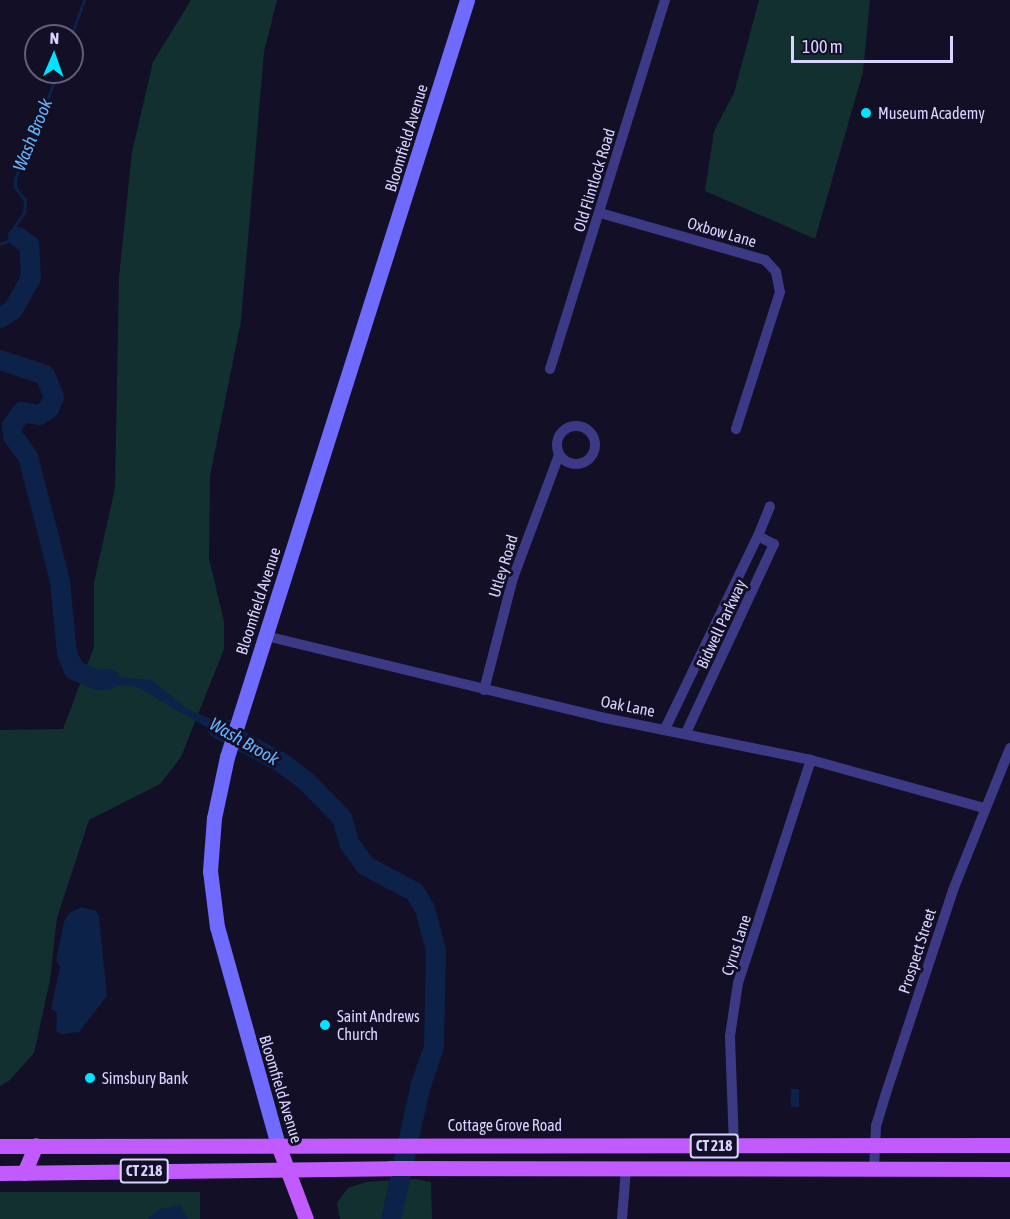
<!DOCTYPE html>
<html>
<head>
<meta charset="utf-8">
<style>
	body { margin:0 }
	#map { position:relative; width:1010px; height:1219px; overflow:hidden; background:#130f26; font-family:"Asap Condensed",sans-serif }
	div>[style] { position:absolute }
	.green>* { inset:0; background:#12302f; transform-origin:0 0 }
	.water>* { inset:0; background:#0c2248; transform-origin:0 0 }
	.stream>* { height:3px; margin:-1.5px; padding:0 1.5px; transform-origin:1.5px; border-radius:1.5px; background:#0c2248 }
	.river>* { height:20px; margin:-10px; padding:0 10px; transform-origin:10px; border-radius:10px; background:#0c2248 }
	.minor>* { height:10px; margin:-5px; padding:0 5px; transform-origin:5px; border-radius:5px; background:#3d3a85 }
	.minor>.ring { margin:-5px; padding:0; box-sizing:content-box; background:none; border:10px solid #3d3a85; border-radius:50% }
	.secondary>* { height:15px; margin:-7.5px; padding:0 7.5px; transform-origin:7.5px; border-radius:7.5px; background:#6f6bff }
	.primary>* { height:15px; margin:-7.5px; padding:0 7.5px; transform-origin:7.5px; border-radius:7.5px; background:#c25bff }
	.dots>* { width:16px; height:16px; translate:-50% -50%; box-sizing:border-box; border:3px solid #130f26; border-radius:50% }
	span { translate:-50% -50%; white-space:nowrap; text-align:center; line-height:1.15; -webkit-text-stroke:6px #130f26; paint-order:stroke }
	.shield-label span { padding:2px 4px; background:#130f26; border:2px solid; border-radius:4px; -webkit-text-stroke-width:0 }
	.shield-label { font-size:15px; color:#d9d4ff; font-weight:700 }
	.poi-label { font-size:16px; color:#d9d4ff }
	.left { translate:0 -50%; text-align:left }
	.street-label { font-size:16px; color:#d9d4ff }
	.water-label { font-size:18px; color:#62b6ff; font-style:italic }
	.north { position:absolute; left:24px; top:24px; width:60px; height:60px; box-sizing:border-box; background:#130f26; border:2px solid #625e7d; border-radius:50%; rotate:2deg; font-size:16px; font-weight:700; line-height:24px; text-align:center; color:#d9d4ff }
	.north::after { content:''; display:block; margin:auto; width:21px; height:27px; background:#00e5ff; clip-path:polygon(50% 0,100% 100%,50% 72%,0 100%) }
	.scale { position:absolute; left:791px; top:36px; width:162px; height:27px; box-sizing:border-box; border:3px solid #d9d4ff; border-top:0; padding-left:8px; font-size:18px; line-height:21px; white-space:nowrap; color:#d9d4ff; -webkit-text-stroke:4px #130f26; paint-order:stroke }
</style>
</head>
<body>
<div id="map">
	<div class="green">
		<i style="clip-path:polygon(191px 0,277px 0,264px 52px,241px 321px,210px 476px,209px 558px,224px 622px,224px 649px,181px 757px,160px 784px,89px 820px,57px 918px,50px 980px,34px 1053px,10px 1080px,0 1086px,0 730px,63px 729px,94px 647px,94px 582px,115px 488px,119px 277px,132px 152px,153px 62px)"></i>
		<i style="clip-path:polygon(759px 0,870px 0,863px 72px,815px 239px,705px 191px,714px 131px,734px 93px)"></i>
		<i style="clip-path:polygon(416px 1179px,431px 1182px,432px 1219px,340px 1219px,337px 1203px,348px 1188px,366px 1182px)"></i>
		<i style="left:0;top:1192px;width:200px;height:27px"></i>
	</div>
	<div class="water">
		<i style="clip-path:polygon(69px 625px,71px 642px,85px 667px,96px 675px,152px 680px,187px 709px,213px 720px,231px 720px,225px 738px,137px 687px,93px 682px,66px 658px,58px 627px)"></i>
		<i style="clip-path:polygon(82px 907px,96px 911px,99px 916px,107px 996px,79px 1032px,61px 1034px,56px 1031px,57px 1013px,51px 1009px,60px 967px,56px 960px,64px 922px,69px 913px)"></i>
		<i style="left:791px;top:1089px;width:8px;height:18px"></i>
		<i style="clip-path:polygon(180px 1205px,188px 1219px,148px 1219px,160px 1209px)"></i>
	</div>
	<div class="stream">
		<i style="left:71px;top:36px;width:38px;rotate:-70deg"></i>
		<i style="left:0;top:244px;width:19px;rotate:-21deg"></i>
		<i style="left:18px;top:237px;width:11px;rotate:-112deg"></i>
		<i style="left:14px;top:227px;width:18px;rotate:-56deg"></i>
		<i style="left:24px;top:212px;width:12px;rotate:-85deg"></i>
		<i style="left:25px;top:200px;width:16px;rotate:-128deg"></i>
		<i style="left:15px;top:187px;width:8px;rotate:-90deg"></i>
		<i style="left:15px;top:179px;width:115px;rotate:-68.1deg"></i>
	</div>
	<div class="river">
		<i style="left:0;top:318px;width:15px;rotate:-32deg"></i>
		<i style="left:13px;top:310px;width:37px;rotate:-61deg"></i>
		<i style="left:31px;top:278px;width:33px;rotate:-93deg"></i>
		<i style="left:29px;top:245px;width:14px;rotate:-144deg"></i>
		<i style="left:0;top:360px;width:47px;rotate:18.4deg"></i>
		<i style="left:45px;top:375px;width:24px;rotate:68deg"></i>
		<i style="left:54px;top:397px;width:13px;rotate:113deg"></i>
		<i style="left:49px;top:409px;width:12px;rotate:149deg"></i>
		<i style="left:39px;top:415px;width:17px;rotate:-170deg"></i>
		<i style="left:22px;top:412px;width:17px;rotate:126deg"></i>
		<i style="left:12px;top:426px;width:10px;rotate:84deg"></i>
		<i style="left:13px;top:436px;width:26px;rotate:54deg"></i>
		<i style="left:28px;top:457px;width:83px;rotate:75.3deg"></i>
		<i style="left:49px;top:537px;width:46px;rotate:76.3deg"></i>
		<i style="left:60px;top:582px;width:71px;rotate:84.4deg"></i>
		<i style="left:67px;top:653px;width:18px;rotate:68deg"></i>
		<i style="left:74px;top:670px;width:25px;rotate:23deg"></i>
		<i style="left:97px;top:680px;width:13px;rotate:-4deg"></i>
		<i style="left:217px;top:728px;width:74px;rotate:28.3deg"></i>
		<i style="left:282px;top:763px;width:30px;rotate:37deg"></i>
		<i style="left:306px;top:781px;width:52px;rotate:45.8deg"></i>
		<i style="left:342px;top:818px;width:26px;rotate:74deg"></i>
		<i style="left:349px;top:843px;width:29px;rotate:54deg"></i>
		<i style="left:366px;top:866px;width:55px;rotate:28deg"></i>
		<i style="left:415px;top:892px;width:20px;rotate:60deg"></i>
		<i style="left:425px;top:909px;width:42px;rotate:75deg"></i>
		<i style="left:436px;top:950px;width:97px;rotate:91.2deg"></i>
		<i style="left:434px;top:1047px;width:39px;rotate:109deg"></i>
		<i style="left:421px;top:1084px;width:138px;rotate:102.5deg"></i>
	</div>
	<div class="minor">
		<i style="left:600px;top:213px;width:172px;rotate:15.9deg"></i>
		<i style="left:765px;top:260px;width:16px;rotate:47deg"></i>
		<i style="left:776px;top:272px;width:20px;rotate:79deg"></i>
		<i style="left:780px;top:292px;width:144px;rotate:107.8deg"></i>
		<i style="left:550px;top:369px;width:387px;rotate:-72.7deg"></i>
		<i class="ring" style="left:557px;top:426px;width:28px;height:28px"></i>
		<i style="left:758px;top:536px;width:32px;rotate:-68deg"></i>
		<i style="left:266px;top:636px;width:344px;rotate:13.6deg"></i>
		<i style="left:600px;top:717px;width:215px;rotate:11.5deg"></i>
		<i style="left:811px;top:760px;width:180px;rotate:15.5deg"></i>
		<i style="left:484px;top:690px;width:116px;rotate:-75.5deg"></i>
		<i style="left:513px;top:578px;width:131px;rotate:-69.5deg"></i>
		<i style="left:665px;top:729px;width:214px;rotate:-64.3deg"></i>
		<i style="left:758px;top:536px;width:18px;rotate:27deg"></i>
		<i style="left:774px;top:544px;width:208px;rotate:115deg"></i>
		<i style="left:734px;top:1146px;width:110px;rotate:-92.1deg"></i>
		<i style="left:730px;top:1036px;width:54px;rotate:-81.4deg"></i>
		<i style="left:738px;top:983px;width:235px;rotate:-71.9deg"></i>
		<i style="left:874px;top:1169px;width:43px;rotate:-87.3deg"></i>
		<i style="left:876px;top:1126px;width:38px;rotate:-73deg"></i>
		<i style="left:887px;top:1090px;width:211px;rotate:-71.7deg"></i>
		<i style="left:953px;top:890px;width:153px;rotate:-68.1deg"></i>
		<i style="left:622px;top:1219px;width:50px;rotate:-85.4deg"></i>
	</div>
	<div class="secondary">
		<i style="left:278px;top:1145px;width:226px;rotate:-105.6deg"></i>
		<i style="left:217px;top:927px;width:56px;rotate:-97.1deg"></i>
		<i style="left:210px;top:871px;width:53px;rotate:-85.7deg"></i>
		<i style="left:214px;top:818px;width:62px;rotate:-78deg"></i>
		<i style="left:227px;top:757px;width:794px;rotate:-72.41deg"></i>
	</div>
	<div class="primary">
		<i style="left:278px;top:1145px;width:79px;rotate:69.3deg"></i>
		<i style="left:0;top:1146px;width:1010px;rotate:-0.06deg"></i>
		<i style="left:0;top:1173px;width:391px;rotate:-0.7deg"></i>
		<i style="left:391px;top:1168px;width:619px;rotate:0.09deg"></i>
		<i style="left:24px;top:1173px;width:30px;rotate:-67deg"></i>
	</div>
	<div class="dots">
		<i style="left:866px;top:113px;background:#00e5ff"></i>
		<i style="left:325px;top:1025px;background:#00e5ff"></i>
		<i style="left:90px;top:1078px;background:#00e5ff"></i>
	</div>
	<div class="shield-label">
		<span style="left:714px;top:1146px">CT 218</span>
		<span style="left:144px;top:1171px">CT 218</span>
	</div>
	<div class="poi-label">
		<span class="left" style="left:878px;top:113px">Museum Academy</span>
		<span class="left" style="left:337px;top:1025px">Saint Andrews<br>Church</span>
		<span class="left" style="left:102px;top:1078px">Simsbury Bank</span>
	</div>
	<div class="street-label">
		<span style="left:406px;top:138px;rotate:-73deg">Bloomfield Avenue</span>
		<span style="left:594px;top:180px;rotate:-73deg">Old Flintlock Road</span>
		<span style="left:722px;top:232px;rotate:16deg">Oxbow Lane</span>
		<span style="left:503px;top:566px;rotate:-73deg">Utley Road</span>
		<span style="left:258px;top:601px;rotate:-72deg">Bloomfield Avenue</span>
		<span style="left:721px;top:624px;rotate:-65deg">Bidwell Parkway</span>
		<span style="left:628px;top:706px;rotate:11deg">Oak Lane</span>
		<span style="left:736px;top:945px;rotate:-72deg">Cyrus Lane</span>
		<span style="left:917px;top:951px;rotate:-72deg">Prospect Street</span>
		<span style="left:281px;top:1089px;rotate:73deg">Bloomfield Avenue</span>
		<span style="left:505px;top:1125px">Cottage Grove Road</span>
	</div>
	<div class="water-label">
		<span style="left:33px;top:135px;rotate:-68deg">Wash Brook</span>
		<span style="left:244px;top:742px;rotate:30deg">Wash Brook</span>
	</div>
	<div class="north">N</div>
	<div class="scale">100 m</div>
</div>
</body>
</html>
